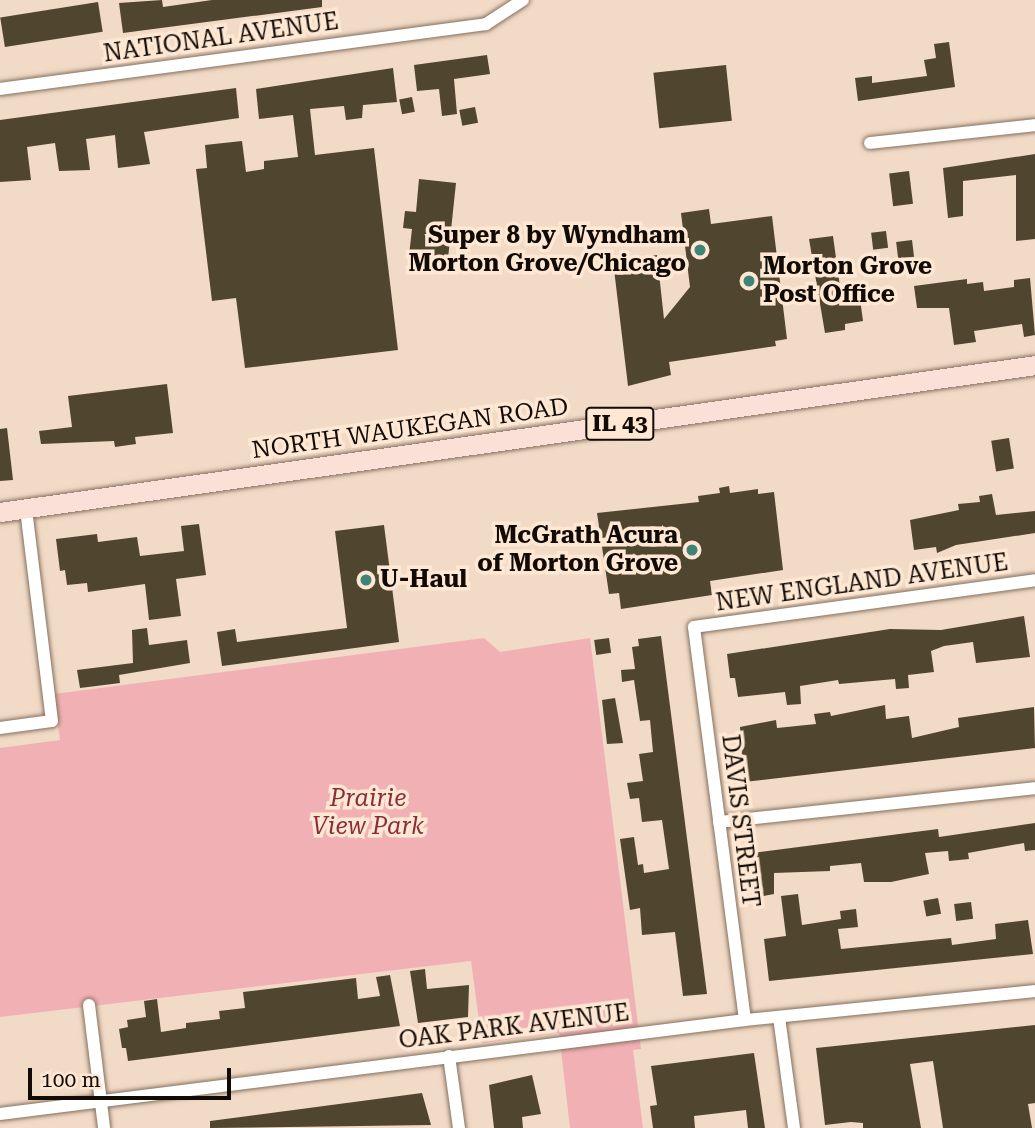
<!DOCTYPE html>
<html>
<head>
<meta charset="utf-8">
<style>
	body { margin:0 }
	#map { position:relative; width:1035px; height:1128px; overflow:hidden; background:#f1dac6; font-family:"Roboto Serif",serif }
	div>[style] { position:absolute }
	.green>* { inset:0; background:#f1b1b4 }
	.building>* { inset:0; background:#504630; transform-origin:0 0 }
	.roads { filter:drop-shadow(0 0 2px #85705e) drop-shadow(0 0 2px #85705e) }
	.street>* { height:12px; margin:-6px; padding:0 6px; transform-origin:6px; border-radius:6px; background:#fff }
	.primary>* { height:19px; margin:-9.5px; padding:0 9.5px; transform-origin:9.5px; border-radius:9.5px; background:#fbe0d7 }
	.dots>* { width:19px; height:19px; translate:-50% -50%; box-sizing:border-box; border:4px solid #fee7d3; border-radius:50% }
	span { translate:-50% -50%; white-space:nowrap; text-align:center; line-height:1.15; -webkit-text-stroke:7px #fee7d3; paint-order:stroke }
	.shield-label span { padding:2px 5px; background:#fee7d3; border:2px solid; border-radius:5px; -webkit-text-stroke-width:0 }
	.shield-label { font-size:23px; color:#110a05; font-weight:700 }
	.street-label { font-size:24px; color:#110a05 }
	.poi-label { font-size:24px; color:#110a05; font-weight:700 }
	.right { translate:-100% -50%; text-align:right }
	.left { translate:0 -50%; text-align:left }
	.park-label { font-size:24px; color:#8b2c3a; font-style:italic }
	.scale { position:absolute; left:28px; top:1068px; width:203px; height:32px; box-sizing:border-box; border:4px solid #110a05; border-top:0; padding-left:9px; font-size:21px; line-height:24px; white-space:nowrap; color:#110a05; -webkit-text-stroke:5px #fee7d3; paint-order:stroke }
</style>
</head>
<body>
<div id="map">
	<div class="green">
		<i style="clip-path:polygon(484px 638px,500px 652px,590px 638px,641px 1049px,633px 1050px,643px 1128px,570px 1128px,559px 1033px,482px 1043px,471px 961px,0 1017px,0 748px,60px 740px,54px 694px)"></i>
	</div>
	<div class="building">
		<i style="clip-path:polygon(162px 0,163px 7px,212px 0,322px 0,322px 7px,123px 33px,119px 3px)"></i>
		<i style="left:98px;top:2px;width:30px;height:99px;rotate:81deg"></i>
		<i style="clip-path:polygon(949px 42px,955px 87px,858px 101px,855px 78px,872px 76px,872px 83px,927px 76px,924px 60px,936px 58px,934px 44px)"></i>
		<i style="clip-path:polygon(487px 55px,490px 74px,454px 79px,457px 114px,442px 116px,439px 89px,417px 91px,414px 65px)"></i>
		<i style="left:726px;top:65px;width:56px;height:73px;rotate:84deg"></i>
		<i style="clip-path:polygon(393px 68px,397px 102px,363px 105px,362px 118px,346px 120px,344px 106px,310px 109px,315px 155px,374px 148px,398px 350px,245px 368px,236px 298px,212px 301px,196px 169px,207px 168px,205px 145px,242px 141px,246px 172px,264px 169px,264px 161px,298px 157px,293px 115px,259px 119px,256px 89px)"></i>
		<i style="clip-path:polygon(236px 88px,239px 118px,144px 132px,150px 164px,118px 168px,115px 135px,86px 139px,90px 170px,59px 171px,55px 143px,27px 147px,31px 180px,0 182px,0 120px)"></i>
		<i style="left:412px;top:97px;width:15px;height:13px;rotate:79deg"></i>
		<i style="left:475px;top:107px;width:16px;height:16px;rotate:79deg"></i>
		<i style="clip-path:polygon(1035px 154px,1035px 239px,1016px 241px,1016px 175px,963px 181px,963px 216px,948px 218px,943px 168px)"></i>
		<i style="left:909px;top:171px;width:33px;height:20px;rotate:83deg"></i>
		<i style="clip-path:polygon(419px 179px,456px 183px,447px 268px,408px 264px,412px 229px,403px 228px,405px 211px,416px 212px)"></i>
		<i style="clip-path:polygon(709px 209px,711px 224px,772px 216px,787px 339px,775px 341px,776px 346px,669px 362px,671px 375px,628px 386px,613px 261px,657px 255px,664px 319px,690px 287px,681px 213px)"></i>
		<i style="left:886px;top:231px;width:17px;height:15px;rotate:83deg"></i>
		<i style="clip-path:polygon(833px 236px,840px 287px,858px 284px,863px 321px,845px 324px,845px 330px,825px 333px,809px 239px)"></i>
		<i style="left:912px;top:240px;width:17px;height:16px;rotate:83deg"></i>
		<i style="clip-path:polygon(1030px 278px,1035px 335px,1024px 337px,1022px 324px,974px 331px,976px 342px,954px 345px,949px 308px,917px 308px,914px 286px,967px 279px,967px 284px,983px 282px,984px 291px,1014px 287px,1014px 280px)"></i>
		<i style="clip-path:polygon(167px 384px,173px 433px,135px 437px,136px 444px,115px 447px,114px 441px,41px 444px,39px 431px,72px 427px,68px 396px)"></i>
		<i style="clip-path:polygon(7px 428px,13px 480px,0 481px,0 429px)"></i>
		<i style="left:1009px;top:438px;width:31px;height:18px;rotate:81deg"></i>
		<i style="clip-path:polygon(729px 486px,730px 493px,758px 489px,758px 494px,774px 492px,783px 570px,710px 581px,712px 595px,621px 609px,619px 593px,609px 594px,597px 513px,699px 502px,698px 496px,720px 493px,719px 488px)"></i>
		<i style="clip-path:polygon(992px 494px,996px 515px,1035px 511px,1035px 533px,956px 545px,937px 553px,936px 547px,914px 550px,910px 520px,959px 510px,958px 504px,980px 502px,979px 496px)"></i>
		<i style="clip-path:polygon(199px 524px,206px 575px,176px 579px,181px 616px,149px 620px,145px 584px,88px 592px,87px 583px,67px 585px,65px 570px,60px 571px,56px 539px,97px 534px,98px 542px,137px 537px,140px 556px,184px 551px,181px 526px)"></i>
		<i style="clip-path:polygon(384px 525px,399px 642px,222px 666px,217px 632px,235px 629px,237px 642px,347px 628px,335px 531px)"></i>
		<i style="clip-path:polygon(1024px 616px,1030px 657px,976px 663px,973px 642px,944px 646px,931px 651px,934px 672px,908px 675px,909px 688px,896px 689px,895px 679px,839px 684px,838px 680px,800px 686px,801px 704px,787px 705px,785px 692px,738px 697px,735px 678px,730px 678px,727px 654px,890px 629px,941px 630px)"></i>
		<i style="clip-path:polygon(147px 628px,149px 645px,187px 640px,190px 663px,119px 675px,120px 683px,80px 688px,77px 670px,133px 663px,132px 630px)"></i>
		<i style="clip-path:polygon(661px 636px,707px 994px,683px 996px,675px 932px,642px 935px,640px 908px,630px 910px,620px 839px,634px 837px,638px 865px,643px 864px,644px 873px,669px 869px,662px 820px,642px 822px,639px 798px,630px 799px,627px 783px,643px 781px,639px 754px,653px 752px,650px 720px,640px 721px,634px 680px,622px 682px,621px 670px,635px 669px,632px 647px,639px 646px,638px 639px)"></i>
		<i style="left:609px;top:638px;width:15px;height:15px;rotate:82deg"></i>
		<i style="clip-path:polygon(615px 698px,623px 743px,607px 744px,602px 700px)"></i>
		<i style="clip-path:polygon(885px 705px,886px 719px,909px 716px,912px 738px,959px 727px,958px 718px,1034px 707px,1035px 748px,744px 782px,740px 727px,776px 720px,777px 728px,816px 724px,814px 714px,830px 712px,831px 716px)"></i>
		<i style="clip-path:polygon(1035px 823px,1035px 850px,1025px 851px,1024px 843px,968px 853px,969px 859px,949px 861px,948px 851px,925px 853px,929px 874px,891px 882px,864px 882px,861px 863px,830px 866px,830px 871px,774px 873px,774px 894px,758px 897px,752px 853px,938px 829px,939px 837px)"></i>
		<i style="clip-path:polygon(798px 894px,802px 925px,841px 919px,840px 911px,856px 909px,858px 927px,838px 929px,841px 949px,951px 938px,952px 945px,996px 939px,995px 924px,1028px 920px,1033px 954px,769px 981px,764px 939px,786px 936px,781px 896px)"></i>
		<i style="left:938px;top:898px;width:16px;height:15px;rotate:79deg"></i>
		<i style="left:971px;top:902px;width:17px;height:17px;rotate:83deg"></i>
		<i style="clip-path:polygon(425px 969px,427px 989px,469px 985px,468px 1017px,418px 1023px,410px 971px)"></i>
		<i style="clip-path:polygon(390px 975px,400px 1026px,128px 1061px,126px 1048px,122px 1048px,119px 1029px,128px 1027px,127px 1020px,146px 1017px,144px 1001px,157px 999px,161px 1032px,186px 1028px,186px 1023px,220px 1019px,219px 1011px,245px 1008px,243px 992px,356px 978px,358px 999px,380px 996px,376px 977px)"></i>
		<i style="clip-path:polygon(1035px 1025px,1035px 1103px,1028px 1104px,1032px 1128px,943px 1128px,933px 1061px,910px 1064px,921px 1128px,863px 1128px,863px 1123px,851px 1122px,825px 1125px,816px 1048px)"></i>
		<i style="clip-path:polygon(754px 1053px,765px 1128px,748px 1128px,746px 1110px,694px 1116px,695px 1128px,653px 1128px,650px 1106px,657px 1105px,651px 1066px)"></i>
		<i style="clip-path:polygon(532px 1075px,541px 1114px,522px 1117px,523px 1128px,494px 1128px,489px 1085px)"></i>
		<i style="clip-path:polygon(422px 1093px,431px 1125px,210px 1128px,210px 1121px)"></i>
	</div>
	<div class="roads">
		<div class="street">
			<i style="left:0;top:89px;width:490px;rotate:-7.6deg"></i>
			<i style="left:486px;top:24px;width:44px;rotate:-33deg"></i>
			<i style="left:870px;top:143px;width:166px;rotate:-6.2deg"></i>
			<i style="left:0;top:728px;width:52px;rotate:-7.7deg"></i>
			<i style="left:52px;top:721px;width:214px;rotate:-97deg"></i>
			<i style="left:719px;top:822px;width:318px;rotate:-6.1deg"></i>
			<i style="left:89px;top:1005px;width:124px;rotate:83deg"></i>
			<i style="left:779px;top:1017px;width:112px;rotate:82.3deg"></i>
			<i style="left:745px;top:1020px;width:396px;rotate:-97.4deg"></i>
			<i style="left:694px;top:627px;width:344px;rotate:-7.8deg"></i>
			<i style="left:449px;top:1056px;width:73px;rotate:82.1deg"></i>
			<i style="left:0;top:1114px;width:751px;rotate:-7.19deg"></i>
			<i style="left:745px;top:1020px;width:291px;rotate:-5.7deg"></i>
		</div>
		<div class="primary">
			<i style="left:0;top:512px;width:1045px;rotate:-8.08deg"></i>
		</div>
	</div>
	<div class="dots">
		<i style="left:700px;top:250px;background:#3f8479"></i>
		<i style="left:749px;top:281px;background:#3f8479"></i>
		<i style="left:692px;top:550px;background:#3f8479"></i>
		<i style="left:366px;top:580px;background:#3f8479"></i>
	</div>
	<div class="shield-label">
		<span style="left:620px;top:424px">IL 43</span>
	</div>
	<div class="street-label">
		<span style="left:221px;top:38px;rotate:-8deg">NATIONAL AVENUE</span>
		<span style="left:410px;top:429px;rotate:-8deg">NORTH WAUKEGAN ROAD</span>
		<span style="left:862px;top:583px;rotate:-8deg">NEW ENGLAND AVENUE</span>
		<span style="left:740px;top:821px;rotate:83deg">DAVIS STREET</span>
		<span style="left:514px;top:1027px;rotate:-7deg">OAK PARK AVENUE</span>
	</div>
	<div class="poi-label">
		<span class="right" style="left:686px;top:250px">Super 8 by Wyndham<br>Morton Grove/Chicago</span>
		<span class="left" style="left:763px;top:281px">Morton Grove<br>Post Office</span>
		<span class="right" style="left:678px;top:550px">McGrath Acura<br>of Morton Grove</span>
		<span class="left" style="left:380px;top:580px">U-Haul</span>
	</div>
	<div class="park-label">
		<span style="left:368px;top:813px">Prairie<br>View Park</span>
	</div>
	<div class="scale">100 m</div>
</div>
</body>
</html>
